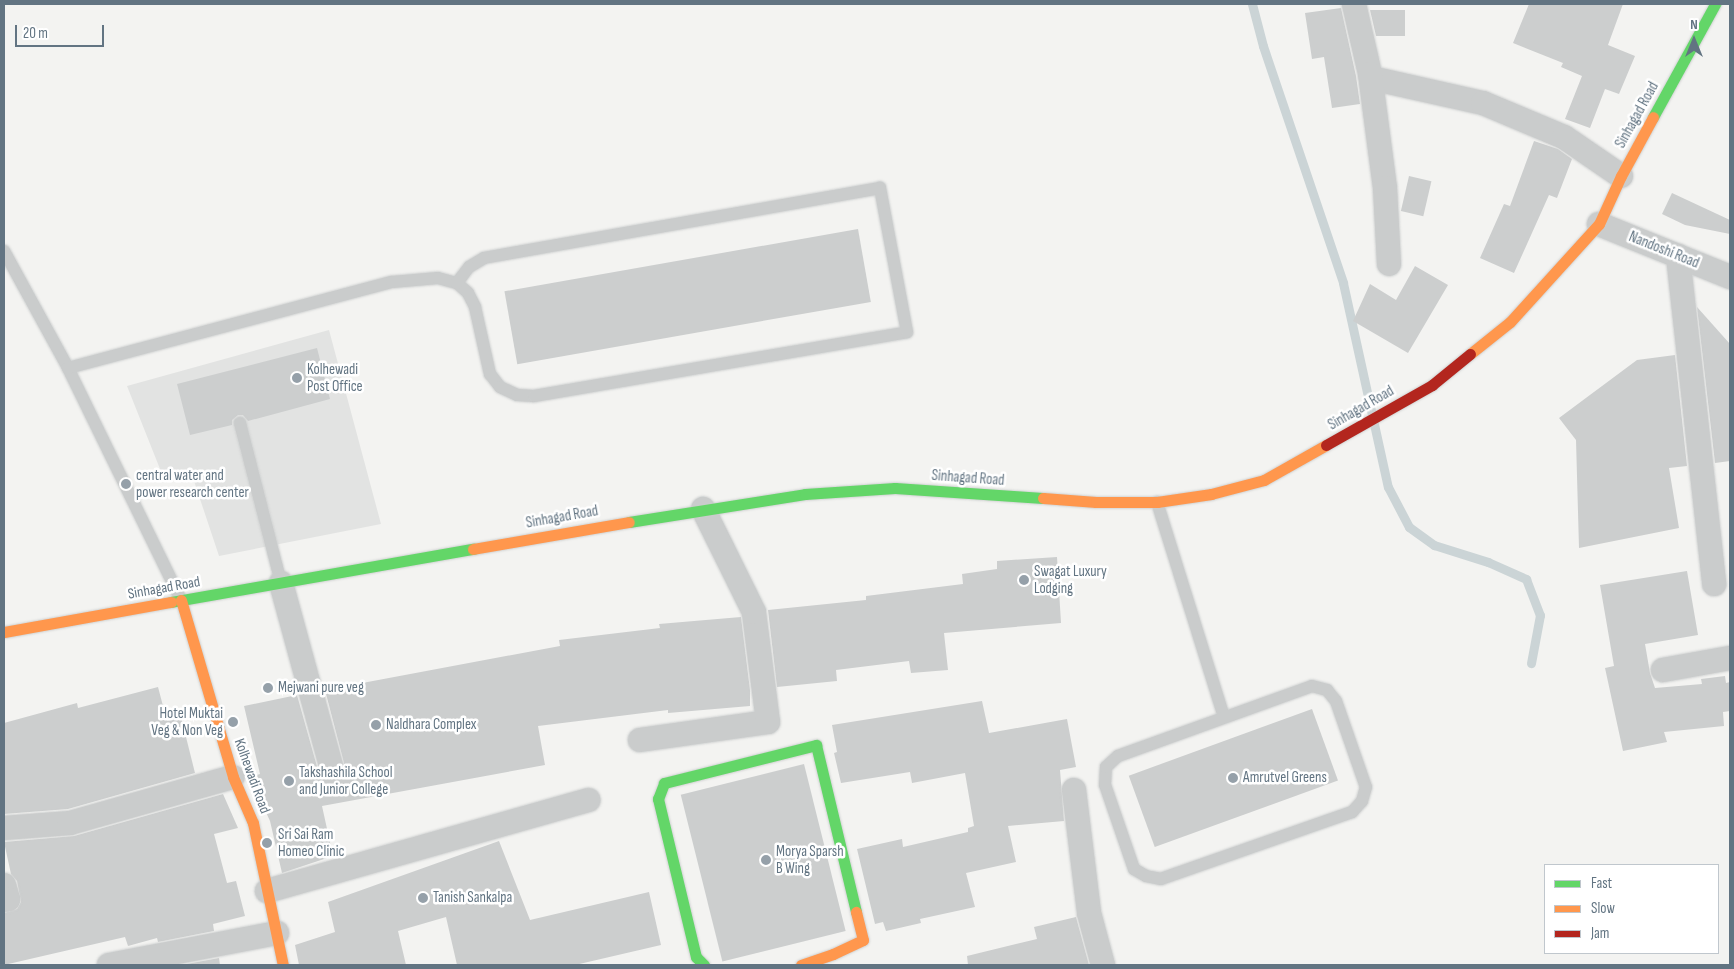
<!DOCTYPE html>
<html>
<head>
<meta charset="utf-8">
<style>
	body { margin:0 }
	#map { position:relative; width:1734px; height:969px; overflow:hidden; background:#f3f3f1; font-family:"Sofia Sans Condensed",sans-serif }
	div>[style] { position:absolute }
	.built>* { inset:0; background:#e2e3e2 }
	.stream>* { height:9px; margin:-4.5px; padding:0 4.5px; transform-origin:4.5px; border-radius:4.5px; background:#cbd4d6 }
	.building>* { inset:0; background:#cccece; transform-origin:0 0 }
	.roads { filter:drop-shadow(0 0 1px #cfd1d1) drop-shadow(0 0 1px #cfd1d1) }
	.lane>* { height:12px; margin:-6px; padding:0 6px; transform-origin:6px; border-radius:6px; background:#cacccc }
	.street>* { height:24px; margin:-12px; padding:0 12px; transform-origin:12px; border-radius:12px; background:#cacccc }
	.fast>* { height:11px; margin:-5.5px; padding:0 5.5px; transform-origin:5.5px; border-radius:5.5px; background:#63d668 }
	.slow>* { height:11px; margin:-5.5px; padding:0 5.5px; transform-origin:5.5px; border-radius:5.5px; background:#ff974d }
	.jam>* { height:11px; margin:-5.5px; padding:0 5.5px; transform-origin:5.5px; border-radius:5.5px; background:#b3261e }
	.dots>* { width:14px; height:14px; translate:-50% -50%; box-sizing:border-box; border:2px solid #fff; border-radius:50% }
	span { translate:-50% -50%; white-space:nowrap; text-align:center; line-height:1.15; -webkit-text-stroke:5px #fff; paint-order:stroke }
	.street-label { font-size:15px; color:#627482 }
	.poi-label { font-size:15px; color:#627482 }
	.left { translate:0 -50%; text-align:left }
	.right { translate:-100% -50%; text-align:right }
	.frame { position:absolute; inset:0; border:5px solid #627482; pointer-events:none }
	.legend { position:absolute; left:1544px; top:864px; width:175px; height:90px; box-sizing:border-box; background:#fff; border:1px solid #c0c7cd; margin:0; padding:6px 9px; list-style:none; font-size:15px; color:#627482 }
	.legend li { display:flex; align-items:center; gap:10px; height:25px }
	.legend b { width:25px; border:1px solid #c0c7cd }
	.north { position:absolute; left:1669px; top:15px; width:50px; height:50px; -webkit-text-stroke:4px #fff; paint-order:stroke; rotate:0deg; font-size:14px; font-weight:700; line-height:20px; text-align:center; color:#627482 }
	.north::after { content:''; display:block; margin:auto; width:18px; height:22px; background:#627482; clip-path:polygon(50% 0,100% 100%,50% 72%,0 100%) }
	.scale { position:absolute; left:15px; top:25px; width:89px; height:22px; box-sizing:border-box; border:2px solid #627482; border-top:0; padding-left:6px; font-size:15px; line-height:18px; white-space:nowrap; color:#627482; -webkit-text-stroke:4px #fff; paint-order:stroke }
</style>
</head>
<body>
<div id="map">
	<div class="built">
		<i style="clip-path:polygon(329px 330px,381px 524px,219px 556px,191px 472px,164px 479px,127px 386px)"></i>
	</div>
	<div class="stream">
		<i style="left:1252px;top:4px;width:43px;rotate:75.3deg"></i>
		<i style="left:1263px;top:46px;width:250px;rotate:71.3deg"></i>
		<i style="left:1343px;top:283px;width:209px;rotate:77.6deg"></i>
		<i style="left:1388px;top:487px;width:45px;rotate:62.3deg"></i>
		<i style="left:1409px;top:527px;width:31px;rotate:36deg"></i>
		<i style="left:1434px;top:545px;width:57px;rotate:17.5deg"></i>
		<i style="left:1488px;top:562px;width:42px;rotate:24.1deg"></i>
		<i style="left:1526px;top:579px;width:39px;rotate:69deg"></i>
		<i style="left:1540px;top:615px;width:49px;rotate:100.6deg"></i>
	</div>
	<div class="building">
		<i style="clip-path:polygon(1529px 4px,1623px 4px,1608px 45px,1635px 56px,1619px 94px,1605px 89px,1590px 128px,1565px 119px,1582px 76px,1561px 67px,1563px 63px,1513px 43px)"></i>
		<i style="clip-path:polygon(1341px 8px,1356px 76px,1360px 104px,1332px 108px,1324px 57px,1312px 59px,1305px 13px)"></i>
		<i style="clip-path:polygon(1370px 10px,1405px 10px,1405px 36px,1376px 36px)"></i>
		<i style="clip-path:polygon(1534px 141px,1558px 149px,1572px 159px,1557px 198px,1549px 195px,1514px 273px,1480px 258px,1504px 204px,1510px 206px)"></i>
		<i style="left:1409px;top:176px;width:23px;height:36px;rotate:13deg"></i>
		<i style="clip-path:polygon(1672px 193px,1730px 220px,1730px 234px,1685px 225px,1662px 214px)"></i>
		<i style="left:858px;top:229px;width:74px;height:359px;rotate:80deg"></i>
		<i style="clip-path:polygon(1415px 266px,1448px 285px,1408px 353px,1353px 321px,1370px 284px,1396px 300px)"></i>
		<i style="clip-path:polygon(1697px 307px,1730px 344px,1730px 461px,1715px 463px)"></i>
		<i style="clip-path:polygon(317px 348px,330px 399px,248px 421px,243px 415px,238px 415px,232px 420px,232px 425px,190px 435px,177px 384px)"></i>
		<i style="clip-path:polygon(1675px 355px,1687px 466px,1669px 468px,1679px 528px,1579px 548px,1576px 440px,1559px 418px,1637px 360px)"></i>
		<i style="clip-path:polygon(1057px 557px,1061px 623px,944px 633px,948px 670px,911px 673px,909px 661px,836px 670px,837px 681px,777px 687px,768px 610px,866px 600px,866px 596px,963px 584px,962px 574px,997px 569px,997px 561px)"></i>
		<i style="clip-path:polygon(1687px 571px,1698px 635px,1645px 644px,1650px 673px,1655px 688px,1702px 684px,1701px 679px,1725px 676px,1726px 683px,1730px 682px,1730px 711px,1723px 712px,1724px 726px,1664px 732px,1667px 742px,1623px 751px,1605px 668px,1614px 666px,1600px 585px)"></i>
		<i style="clip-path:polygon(741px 617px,750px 690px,750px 706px,668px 713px,668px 710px,538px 726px,545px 765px,322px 806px,333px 856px,282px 873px,270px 821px,250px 777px,260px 774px,244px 706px,297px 695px,318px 770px,327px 779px,334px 779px,341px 775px,344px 763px,325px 690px,560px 646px,559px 640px,660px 628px,659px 624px)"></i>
		<i style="clip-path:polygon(158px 687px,167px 721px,181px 717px,195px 773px,68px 809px,4px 814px,4px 723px,77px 703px,78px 708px)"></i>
		<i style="clip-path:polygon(982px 701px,989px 733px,1067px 719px,1076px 767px,1060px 770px,1064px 821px,1008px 826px,1016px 862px,966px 873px,975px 907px,920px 919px,921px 923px,886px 931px,883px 922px,875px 924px,857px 849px,902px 839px,903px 847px,968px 832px,968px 828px,974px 826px,965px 773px,912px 783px,910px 772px,841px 783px,834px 753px,837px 752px,832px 725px)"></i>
		<i style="left:1312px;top:709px;width:76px;height:195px;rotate:70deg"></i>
		<i style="left:804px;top:764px;width:172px;height:127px;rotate:76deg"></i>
		<i style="clip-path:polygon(223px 794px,238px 828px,214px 834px,227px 883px,236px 881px,245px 916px,213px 924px,214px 931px,158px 942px,157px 938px,128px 946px,125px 937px,4px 965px,4px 913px,17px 909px,21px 902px,17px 881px,11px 874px,4px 842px,74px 836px)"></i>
		<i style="clip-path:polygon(499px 841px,530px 920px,649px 892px,661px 945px,575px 965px,457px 965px,446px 917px,398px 931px,406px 965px,299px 965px,295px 945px,335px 932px,328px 902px)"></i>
		<i style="clip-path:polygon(1076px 917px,1089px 965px,968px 965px,967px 956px,1037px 939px,1034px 927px)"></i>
		<i style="clip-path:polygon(219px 958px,220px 965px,181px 965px)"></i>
	</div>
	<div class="roads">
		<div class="lane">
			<i style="left:4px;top:251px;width:133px;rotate:61.3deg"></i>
			<i style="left:68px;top:368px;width:258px;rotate:64deg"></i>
			<i style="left:68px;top:368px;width:335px;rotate:-14.9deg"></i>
			<i style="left:392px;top:282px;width:46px;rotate:-5deg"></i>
			<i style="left:438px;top:278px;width:20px;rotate:15deg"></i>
			<i style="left:457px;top:283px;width:15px;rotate:42deg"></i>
			<i style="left:468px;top:293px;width:16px;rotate:63deg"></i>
			<i style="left:475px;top:307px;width:69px;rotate:77.4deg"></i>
			<i style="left:490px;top:374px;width:16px;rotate:52deg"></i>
			<i style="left:500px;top:387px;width:19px;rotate:25deg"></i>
			<i style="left:517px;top:395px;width:17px;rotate:3deg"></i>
			<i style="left:534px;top:396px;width:378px;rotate:-9.7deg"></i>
			<i style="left:907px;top:332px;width:147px;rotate:-100.6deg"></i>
			<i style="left:880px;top:188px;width:402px;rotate:170deg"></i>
			<i style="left:484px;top:258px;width:17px;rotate:149deg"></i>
			<i style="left:469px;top:267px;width:20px;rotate:127deg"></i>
			<i style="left:240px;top:423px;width:165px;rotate:75.6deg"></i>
			<i style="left:1157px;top:502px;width:225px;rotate:72.7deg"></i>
			<i style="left:1312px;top:686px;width:16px;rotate:15deg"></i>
			<i style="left:1327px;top:690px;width:14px;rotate:51deg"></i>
			<i style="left:1336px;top:701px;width:91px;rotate:70.8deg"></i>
			<i style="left:1366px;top:787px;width:15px;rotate:106deg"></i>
			<i style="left:1362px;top:801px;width:15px;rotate:132deg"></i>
			<i style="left:1352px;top:812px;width:202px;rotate:160.7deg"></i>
			<i style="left:1161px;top:879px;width:15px;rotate:-169deg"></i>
			<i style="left:1146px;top:876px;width:14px;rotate:-150deg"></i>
			<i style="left:1134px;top:869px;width:89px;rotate:-109deg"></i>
			<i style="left:1105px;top:785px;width:18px;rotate:-87deg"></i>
			<i style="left:1106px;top:767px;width:16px;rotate:-43deg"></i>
			<i style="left:1118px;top:756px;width:206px;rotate:-19.8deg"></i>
		</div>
		<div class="street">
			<i style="left:1354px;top:4px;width:76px;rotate:77.1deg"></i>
			<i style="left:1371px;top:78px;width:115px;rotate:12.6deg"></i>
			<i style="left:1483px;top:103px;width:88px;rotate:22.8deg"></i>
			<i style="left:1564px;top:137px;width:69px;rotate:34.4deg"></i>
			<i style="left:1370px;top:74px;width:115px;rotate:82.5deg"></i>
			<i style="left:1385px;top:188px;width:76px;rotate:87deg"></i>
			<i style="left:1599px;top:224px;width:141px;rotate:22deg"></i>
			<i style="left:1678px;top:256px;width:330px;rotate:83.7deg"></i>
			<i style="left:281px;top:583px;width:190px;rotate:74.7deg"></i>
			<i style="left:1663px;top:670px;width:68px;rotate:-10.2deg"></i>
			<i style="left:640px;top:740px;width:129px;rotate:-8deg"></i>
			<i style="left:768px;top:722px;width:111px;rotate:-97.3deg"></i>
			<i style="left:754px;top:612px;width:115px;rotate:-116.3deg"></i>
			<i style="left:1074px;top:790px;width:124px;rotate:83deg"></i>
			<i style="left:1089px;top:913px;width:54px;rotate:74.9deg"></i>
			<i style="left:4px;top:828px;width:66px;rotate:-4.3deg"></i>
			<i style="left:70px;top:823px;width:169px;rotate:-15.8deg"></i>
			<i style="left:4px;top:885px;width:15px;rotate:74deg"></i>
			<i style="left:8px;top:899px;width:4px;rotate:166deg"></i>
			<i style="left:267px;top:891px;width:334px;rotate:-15.8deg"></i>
			<i style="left:109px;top:965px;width:171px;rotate:-10.8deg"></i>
		</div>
		<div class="fast">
			<i style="left:1653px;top:117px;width:129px;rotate:-61.2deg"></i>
			<i style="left:629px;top:522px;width:178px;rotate:-9deg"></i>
			<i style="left:805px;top:494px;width:90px;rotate:-3.8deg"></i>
			<i style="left:895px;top:488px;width:148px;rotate:3.9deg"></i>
			<i style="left:171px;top:602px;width:307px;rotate:-10deg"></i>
			<i style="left:704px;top:965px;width:11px;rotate:-135deg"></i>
			<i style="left:696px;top:957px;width:163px;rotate:-103.5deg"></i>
			<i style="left:658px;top:799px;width:17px;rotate:-69deg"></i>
			<i style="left:664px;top:783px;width:157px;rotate:-14deg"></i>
			<i style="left:816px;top:745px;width:172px;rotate:76.5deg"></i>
		</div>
		<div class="slow">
			<i style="left:1470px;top:354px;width:51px;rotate:-38.7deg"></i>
			<i style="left:1510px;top:322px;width:132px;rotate:-47.8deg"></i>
			<i style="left:1599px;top:224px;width:53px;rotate:-65.4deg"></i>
			<i style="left:1621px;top:176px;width:67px;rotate:-61.5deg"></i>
			<i style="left:1043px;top:498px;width:53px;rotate:4.3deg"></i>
			<i style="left:1096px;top:502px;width:61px"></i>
			<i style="left:1157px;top:502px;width:55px;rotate:-8.4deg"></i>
			<i style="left:1211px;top:494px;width:55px;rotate:-14.8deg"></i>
			<i style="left:1264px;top:480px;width:71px;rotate:-29.4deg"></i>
			<i style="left:473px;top:549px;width:158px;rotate:-9.8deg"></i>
			<i style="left:181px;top:600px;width:184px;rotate:73.6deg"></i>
			<i style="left:233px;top:777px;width:50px;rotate:66.5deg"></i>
			<i style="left:253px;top:823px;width:145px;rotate:78.1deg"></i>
			<i style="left:4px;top:632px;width:170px;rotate:-10.2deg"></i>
			<i style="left:801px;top:965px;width:34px;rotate:-19deg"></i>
			<i style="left:833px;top:954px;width:33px;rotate:-25deg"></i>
			<i style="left:863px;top:940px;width:29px;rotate:-104deg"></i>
		</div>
		<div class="jam">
			<i style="left:1326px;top:445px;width:122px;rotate:-29.5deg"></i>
			<i style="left:1432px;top:385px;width:49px;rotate:-39.2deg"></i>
		</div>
	</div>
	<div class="dots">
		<i style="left:297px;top:378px;background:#95a0a9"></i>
		<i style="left:126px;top:484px;background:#95a0a9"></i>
		<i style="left:1024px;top:580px;background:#95a0a9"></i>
		<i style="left:268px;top:688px;background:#95a0a9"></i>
		<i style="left:233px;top:722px;background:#95a0a9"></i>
		<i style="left:376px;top:725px;background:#95a0a9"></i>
		<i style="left:1233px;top:778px;background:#95a0a9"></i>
		<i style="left:289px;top:781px;background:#95a0a9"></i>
		<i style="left:267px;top:843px;background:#95a0a9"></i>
		<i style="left:766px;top:860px;background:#95a0a9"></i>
		<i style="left:423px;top:898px;background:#95a0a9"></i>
	</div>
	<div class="street-label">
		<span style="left:1637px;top:115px;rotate:-61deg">Sinhagad Road</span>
		<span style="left:1664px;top:250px;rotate:22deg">Nandoshi Road</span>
		<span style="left:1361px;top:408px;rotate:-30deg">Sinhagad Road</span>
		<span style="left:968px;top:478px;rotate:4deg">Sinhagad Road</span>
		<span style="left:562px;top:517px;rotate:-10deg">Sinhagad Road</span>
		<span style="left:164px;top:588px;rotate:-10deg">Sinhagad Road</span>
		<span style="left:252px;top:776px;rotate:70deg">Kolhewadi Road</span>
	</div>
	<div class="poi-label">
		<span class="left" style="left:307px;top:378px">Kolhewadi<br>Post Office</span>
		<span class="left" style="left:136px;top:484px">central water and<br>power research center</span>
		<span class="left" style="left:1034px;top:580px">Swagat Luxury<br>Lodging</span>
		<span class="left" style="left:278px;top:688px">Mejwani pure veg</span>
		<span class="right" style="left:223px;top:722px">Hotel Muktai<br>Veg &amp; Non Veg</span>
		<span class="left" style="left:386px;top:725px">Naldhara Complex</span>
		<span class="left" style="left:299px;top:781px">Takshashila School<br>and Junior College</span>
		<span class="left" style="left:1243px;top:778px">Amrutvel Greens</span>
		<span class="left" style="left:278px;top:843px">Sri Sai Ram<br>Homeo Clinic</span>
		<span class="left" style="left:776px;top:860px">Morya Sparsh<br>B Wing</span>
		<span class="left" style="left:433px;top:898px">Tanish Sankalpa</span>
	</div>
	<div class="frame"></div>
	<ul class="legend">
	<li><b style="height:6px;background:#63d668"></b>Fast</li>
	<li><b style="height:6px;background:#ff974d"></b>Slow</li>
	<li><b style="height:6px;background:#b3261e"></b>Jam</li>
	</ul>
	<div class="north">N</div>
	<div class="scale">20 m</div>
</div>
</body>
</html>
